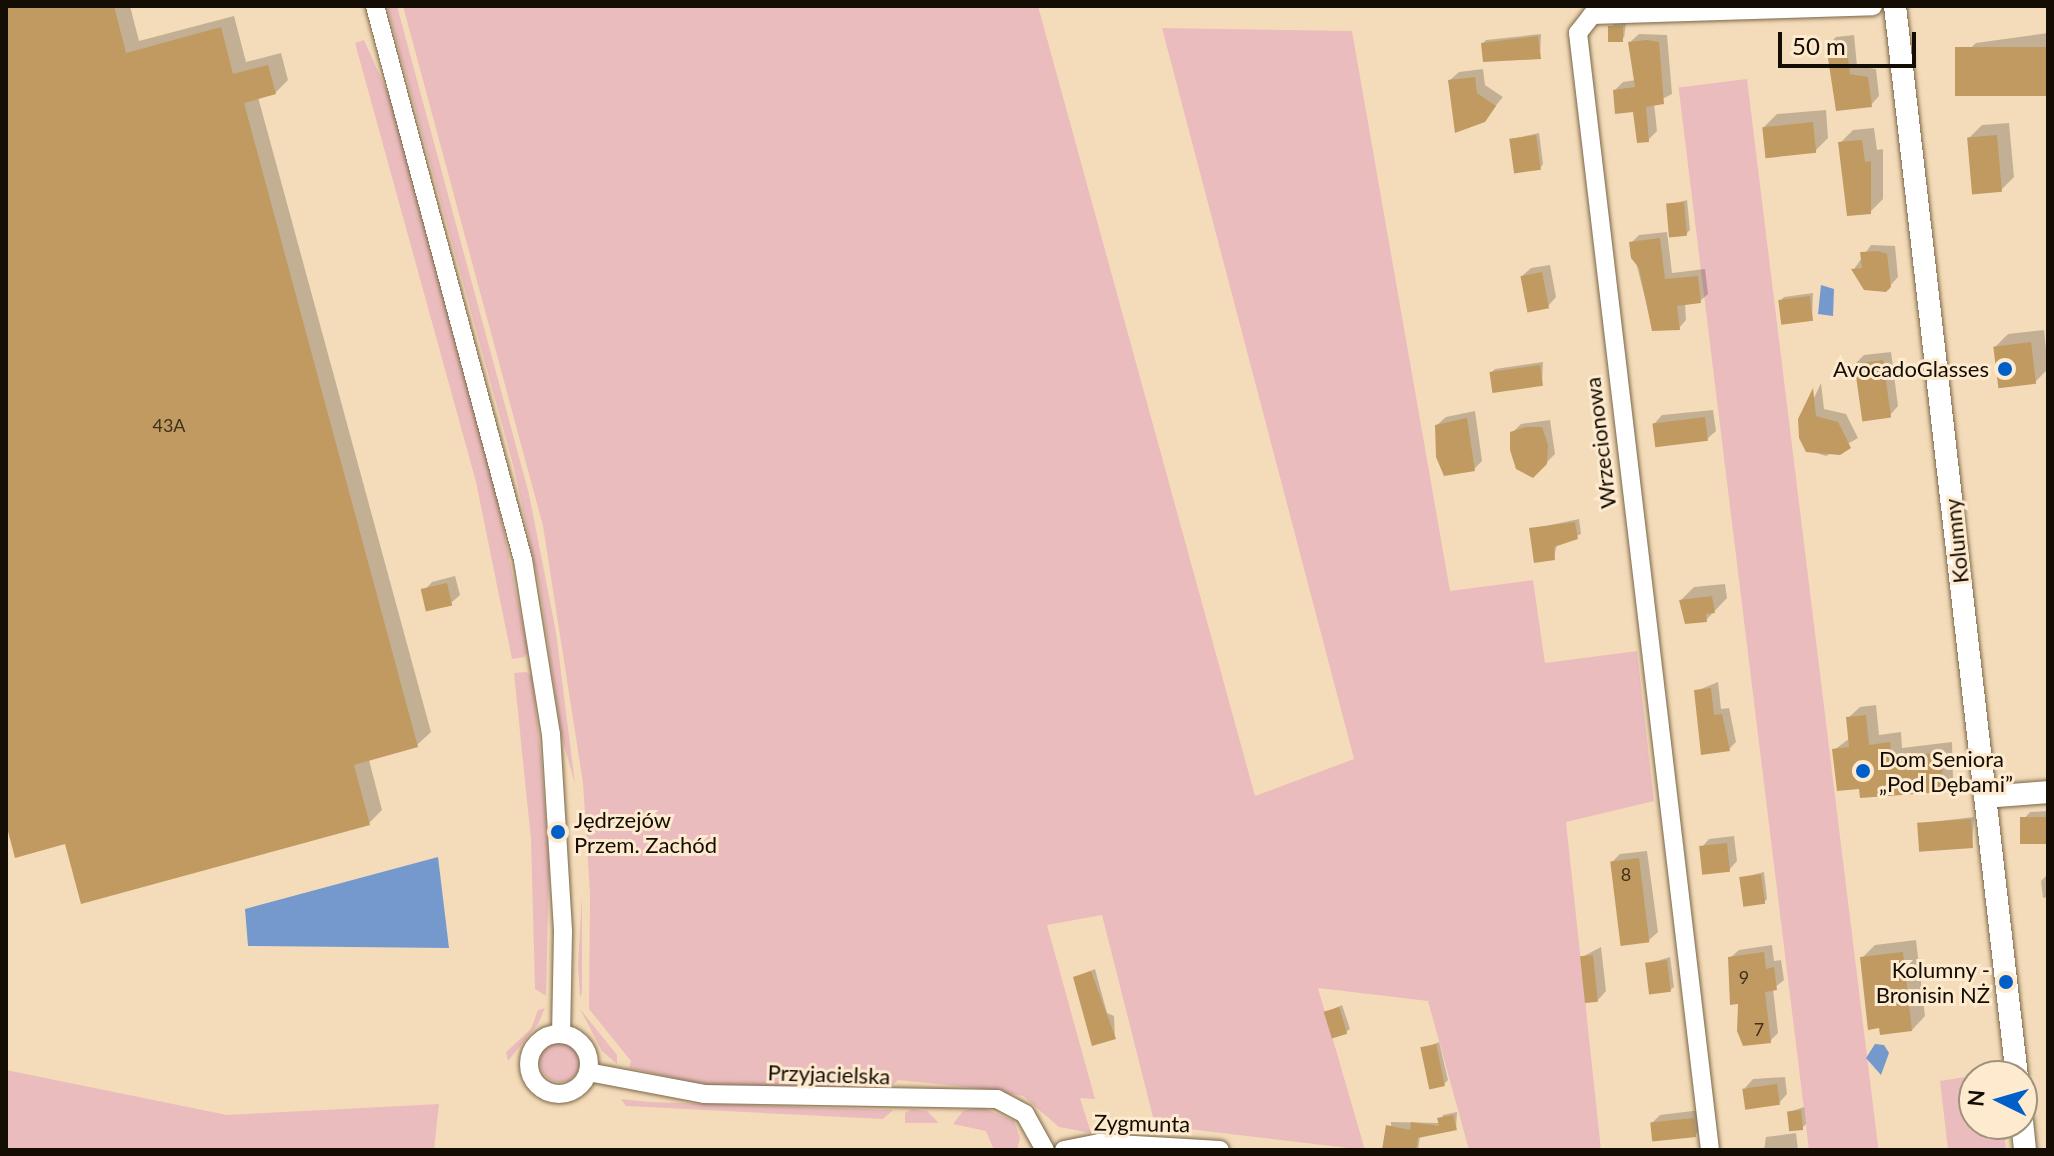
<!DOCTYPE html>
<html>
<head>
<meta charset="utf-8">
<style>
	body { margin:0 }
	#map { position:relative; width:2054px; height:1156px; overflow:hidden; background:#f4dcba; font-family:Lato,sans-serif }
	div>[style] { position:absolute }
	.green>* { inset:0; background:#ebbcbd; transform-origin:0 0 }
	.round { border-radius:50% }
	.water>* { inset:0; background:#7599cd }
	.shadow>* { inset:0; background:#0003 }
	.building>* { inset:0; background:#c09a61; transform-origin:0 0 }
	.roads { filter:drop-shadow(0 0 2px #7a6647) drop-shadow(0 0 2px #7a6647) }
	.minor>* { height:18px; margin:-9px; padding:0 9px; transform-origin:9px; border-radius:9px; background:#fff }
	.minor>.ring { margin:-9px; padding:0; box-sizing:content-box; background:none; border:18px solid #fff; border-radius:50% }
	.tertiary>* { height:22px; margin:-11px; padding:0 11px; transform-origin:11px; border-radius:11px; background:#fff }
	.dots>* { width:22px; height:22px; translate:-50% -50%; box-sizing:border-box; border:4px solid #fdeacf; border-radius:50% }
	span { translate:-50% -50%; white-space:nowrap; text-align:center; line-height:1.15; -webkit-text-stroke:6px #fdeacf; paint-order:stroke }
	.number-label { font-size:18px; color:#3f301a }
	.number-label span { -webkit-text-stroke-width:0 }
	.poi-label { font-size:22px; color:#140d03 }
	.right { translate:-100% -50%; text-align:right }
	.left { translate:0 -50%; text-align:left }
	.street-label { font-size:22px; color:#140d03 }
	.frame { position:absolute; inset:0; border:8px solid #140d03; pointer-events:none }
	.north { position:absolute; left:1958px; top:1060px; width:80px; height:80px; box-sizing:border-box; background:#fdeacf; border:2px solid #a0927d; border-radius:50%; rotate:275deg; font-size:22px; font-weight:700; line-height:32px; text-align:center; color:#140d03 }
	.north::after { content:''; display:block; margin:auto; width:28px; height:36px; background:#005fc8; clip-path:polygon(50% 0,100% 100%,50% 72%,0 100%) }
	.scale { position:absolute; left:1778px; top:32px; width:138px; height:36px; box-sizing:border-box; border:4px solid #140d03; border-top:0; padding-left:10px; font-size:24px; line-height:28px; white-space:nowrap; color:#140d03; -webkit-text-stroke:6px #fdeacf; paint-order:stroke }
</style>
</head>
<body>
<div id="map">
	<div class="green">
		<i style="clip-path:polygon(387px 6px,397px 6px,529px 494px,556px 632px,575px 784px,562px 738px,540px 589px,514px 468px)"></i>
		<i style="clip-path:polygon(403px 6px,1038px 6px,1255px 796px,1354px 759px,1162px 28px,1352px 31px,1450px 591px,1533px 580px,1545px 663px,1637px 651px,1654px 801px,1566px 822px,1601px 1150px,1469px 1150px,1428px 1001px,1318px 988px,1365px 1150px,1155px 1125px,1102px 915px,1047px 925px,1095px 1099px,1080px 1098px,1091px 1133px,1059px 1127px,1023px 1096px,976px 1088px,898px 1080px,887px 1090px,707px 1085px,629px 1068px,631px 1061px,589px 1009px,590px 894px,583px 783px,543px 526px)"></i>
		<i style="clip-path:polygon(364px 40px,390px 98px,491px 468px,528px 652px,524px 657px,512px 659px,476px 482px,355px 43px)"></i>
		<i style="left:1747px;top:79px;width:1078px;height:69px;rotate:83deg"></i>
		<i style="clip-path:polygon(526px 672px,532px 676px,541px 758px,549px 865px,546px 996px,535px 989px,531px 840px,514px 673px)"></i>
		<i style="clip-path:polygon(582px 895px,582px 993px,580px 997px,578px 965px)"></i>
		<i style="clip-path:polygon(545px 1008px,538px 1024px,508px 1061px,506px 1052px,531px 1029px,538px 1010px)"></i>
		<i style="clip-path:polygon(580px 1009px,617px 1055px,617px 1064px,602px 1051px)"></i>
		<i class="round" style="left:540px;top:1042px;width:40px;height:40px"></i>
		<i style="clip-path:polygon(6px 1070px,227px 1115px,439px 1104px,434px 1150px,6px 1150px)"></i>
		<i style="clip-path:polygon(1996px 1072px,1997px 1076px,1974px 1076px,1974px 1124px,2003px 1124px,2006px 1150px,1948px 1150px,1940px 1081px)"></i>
		<i style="clip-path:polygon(621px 1099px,651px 1102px,893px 1110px,883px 1119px,626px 1106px)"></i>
		<i style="clip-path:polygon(981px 1107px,1014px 1121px,1020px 1138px,1017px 1150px,994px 1150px,986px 1131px,953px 1124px,963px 1111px)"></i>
		<i style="clip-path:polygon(912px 1109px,927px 1111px,939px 1123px,905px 1123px,905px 1113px)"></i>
	</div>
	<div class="water">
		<i style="clip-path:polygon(1821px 285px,1834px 289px,1833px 316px,1818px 314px)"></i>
		<i style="clip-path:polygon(438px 857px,449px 948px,248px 946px,245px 909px)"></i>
		<i style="clip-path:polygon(1875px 1044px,1884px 1045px,1889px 1053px,1881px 1075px,1866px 1058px)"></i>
	</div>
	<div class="shadow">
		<i style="clip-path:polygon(6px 6px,130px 6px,139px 41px,234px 16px,246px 62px,281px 53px,288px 80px,275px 93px,258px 97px,431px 732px,417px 745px,369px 760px,382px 810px,369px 823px,66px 842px,6px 817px)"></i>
		<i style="clip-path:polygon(1626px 23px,1624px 38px,1610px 27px,1614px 24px)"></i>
		<i style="clip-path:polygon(2048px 33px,2048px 94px,1958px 60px,1976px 43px)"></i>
		<i style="clip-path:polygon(1541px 34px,1540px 57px,1483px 43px,1486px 40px)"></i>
		<i style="clip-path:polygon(1639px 34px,1667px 35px,1672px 94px,1654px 103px,1657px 131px,1648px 140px,1634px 110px,1615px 90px,1623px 82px,1636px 80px,1630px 42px)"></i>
		<i style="clip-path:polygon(1854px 35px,1857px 66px,1876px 69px,1879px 96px,1871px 105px,1828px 45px,1836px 37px)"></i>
		<i style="clip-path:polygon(1483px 69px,1485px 85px,1503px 97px,1484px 120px,1450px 80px,1459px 72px)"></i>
		<i style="clip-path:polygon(1826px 110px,1828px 138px,1815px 151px,1764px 127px,1777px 114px)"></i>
		<i style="clip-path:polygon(2009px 123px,2014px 177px,2001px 190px,1969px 138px,1982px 125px)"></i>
		<i style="clip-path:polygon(1874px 128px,1877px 150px,1883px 149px,1883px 199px,1870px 212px,1840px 143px,1853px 130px)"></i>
		<i style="clip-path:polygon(1539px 133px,1543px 164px,1540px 168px,1512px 139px)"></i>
		<i style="clip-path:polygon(1687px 200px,1690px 230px,1686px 234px,1668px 205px)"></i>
		<i style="clip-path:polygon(1667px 232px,1672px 273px,1705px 269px,1708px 294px,1700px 301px,1685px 303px,1686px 320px,1679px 328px,1653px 329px,1631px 243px,1639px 235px)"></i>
		<i style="clip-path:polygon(1871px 245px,1895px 246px,1898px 277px,1886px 290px,1854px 269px)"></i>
		<i style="clip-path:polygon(1550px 265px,1556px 297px,1548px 306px,1522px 276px,1531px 268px)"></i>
		<i style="clip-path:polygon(1813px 293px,1812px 319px,1780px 301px,1784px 297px)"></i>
		<i style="clip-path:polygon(2044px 330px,2048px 369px,2035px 382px,1995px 347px,2008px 334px)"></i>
		<i style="clip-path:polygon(1891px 352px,1898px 406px,1890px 415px,1856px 363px,1864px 355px)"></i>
		<i style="clip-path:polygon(1543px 362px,1542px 384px,1491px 373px,1495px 369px)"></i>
		<i style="clip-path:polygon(1821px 383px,1824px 409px,1846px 414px,1858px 438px,1826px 456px,1807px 450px,1799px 430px)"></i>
		<i style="clip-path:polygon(1713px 410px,1716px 431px,1707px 439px,1654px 424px,1662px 415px)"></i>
		<i style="clip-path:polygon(1475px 411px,1482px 461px,1474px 469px,1437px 425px,1446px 417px)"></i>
		<i style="clip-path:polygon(1550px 420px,1555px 454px,1546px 463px,1512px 433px,1521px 424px)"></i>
		<i style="clip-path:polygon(1579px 519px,1581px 534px,1557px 544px,1554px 558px,1531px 529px)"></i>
		<i style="clip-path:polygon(455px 576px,460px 595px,451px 603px,424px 591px,432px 582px)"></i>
		<i style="clip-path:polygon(1725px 584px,1727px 598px,1706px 620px,1681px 600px,1694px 587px)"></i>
		<i style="clip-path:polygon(1718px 682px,1721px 709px,1729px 708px,1736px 742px,1729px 749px,1696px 691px)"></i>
		<i style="clip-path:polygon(1876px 705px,1879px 735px,1901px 732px,1902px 748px,1952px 742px,1953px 779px,1942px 790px,1861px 786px,1834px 750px,1850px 738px,1848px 718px,1860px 707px)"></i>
		<i style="clip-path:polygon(2048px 811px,2048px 842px,2022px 821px,2030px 812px)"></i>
		<i style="clip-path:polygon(1974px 817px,1972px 846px,1919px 827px,1922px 823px)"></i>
		<i style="clip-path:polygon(1734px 836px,1737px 861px,1729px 870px,1701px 848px,1709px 839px)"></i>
		<i style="clip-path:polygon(1647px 851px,1658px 932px,1649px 940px,1612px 862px,1620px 854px)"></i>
		<i style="clip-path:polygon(1764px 872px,1767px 899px,1764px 902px,1741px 878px)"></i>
		<i style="clip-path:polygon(2048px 874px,2048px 897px,2043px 898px,2041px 881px)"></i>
		<i style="clip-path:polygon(1916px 940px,1925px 1016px,1912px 1030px,1862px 958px,1875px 945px)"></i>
		<i style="clip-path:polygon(1772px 945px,1774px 961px,1781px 960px,1784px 980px,1773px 989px,1778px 1033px,1770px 1041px,1730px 958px,1739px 950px)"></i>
		<i style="clip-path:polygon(1601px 947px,1606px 991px,1598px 1000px,1582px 957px)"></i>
		<i style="clip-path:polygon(1670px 957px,1674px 987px,1670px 990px,1647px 964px)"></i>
		<i style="clip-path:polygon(1095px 969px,1107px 1013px,1114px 1016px,1115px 1038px,1075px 977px)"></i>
		<i style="clip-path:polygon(1342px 1005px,1350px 1029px,1346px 1032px,1327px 1012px)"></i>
		<i style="clip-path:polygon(1439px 1042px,1448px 1080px,1444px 1084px,1423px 1049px)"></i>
		<i style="clip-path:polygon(1785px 1077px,1787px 1094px,1779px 1103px,1745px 1088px,1753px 1079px)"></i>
		<i style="clip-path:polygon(1804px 1107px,1806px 1124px,1802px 1128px,1789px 1112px)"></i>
		<i style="clip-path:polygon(1701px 1110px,1703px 1127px,1695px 1135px,1652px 1123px,1660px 1115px)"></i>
		<i style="clip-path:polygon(1457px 1112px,1456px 1129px,1420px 1136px,1418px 1150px,1392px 1150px,1391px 1122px,1440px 1123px,1443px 1115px)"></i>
		<i style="clip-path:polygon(1796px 1133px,1798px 1150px,1764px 1150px,1766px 1137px)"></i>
	</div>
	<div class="building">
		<i style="clip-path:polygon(6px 6px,114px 6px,126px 53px,221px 27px,233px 74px,268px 65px,276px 94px,244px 103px,418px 747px,354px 765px,370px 825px,81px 904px,65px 844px,15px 858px,6px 824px)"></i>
		<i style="left:1608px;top:26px;width:15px;height:16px"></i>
		<i style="clip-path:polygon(1538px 36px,1541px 59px,1483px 62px,1481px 43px)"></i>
		<i style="clip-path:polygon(1647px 40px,1659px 42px,1664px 104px,1646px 107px,1649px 142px,1637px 143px,1633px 112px,1615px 114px,1613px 90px,1635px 87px,1628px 42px)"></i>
		<i style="clip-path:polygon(1846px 42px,1850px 74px,1868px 77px,1872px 107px,1836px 111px,1826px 45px)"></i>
		<i style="left:2048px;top:47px;width:49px;height:93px;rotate:90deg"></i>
		<i style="clip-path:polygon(1475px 77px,1477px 93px,1496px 106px,1485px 122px,1455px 133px,1448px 80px)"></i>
		<i style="left:1813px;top:122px;width:31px;height:51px;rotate:84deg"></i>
		<i style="left:1536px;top:135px;width:35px;height:27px;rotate:82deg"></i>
		<i style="left:1997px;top:135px;width:57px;height:30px;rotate:85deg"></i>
		<i style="clip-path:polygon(1862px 140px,1865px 162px,1871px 161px,1871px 214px,1847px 216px,1838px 142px)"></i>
		<i style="left:1684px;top:202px;width:34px;height:18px;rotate:85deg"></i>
		<i style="clip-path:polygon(1660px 238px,1665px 279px,1698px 276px,1701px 303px,1677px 306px,1680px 330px,1652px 331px,1639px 268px,1631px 258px,1629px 242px)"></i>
		<i style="clip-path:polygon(1878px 251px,1887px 254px,1891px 287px,1886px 292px,1864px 290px,1851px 269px,1862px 268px,1860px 252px)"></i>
		<i style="left:1542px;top:272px;width:37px;height:22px;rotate:79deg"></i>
		<i style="left:1810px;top:296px;width:25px;height:32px;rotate:83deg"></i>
		<i style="left:2031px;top:342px;width:42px;height:38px;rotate:83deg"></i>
		<i style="left:1883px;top:360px;width:58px;height:29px;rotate:82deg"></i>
		<i style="left:1540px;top:365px;width:21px;height:51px;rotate:82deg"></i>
		<i style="clip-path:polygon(1813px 388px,1816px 416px,1838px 422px,1851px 448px,1840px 455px,1806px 452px,1799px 438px,1798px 419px)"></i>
		<i style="left:1705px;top:417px;width:24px;height:53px;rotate:83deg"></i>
		<i style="clip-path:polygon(1467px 418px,1475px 471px,1444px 476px,1436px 457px,1435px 425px)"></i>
		<i style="clip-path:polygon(1526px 427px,1542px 427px,1548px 445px,1547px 464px,1533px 478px,1516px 469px,1510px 450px,1510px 432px)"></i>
		<i style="clip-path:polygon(1575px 522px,1578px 539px,1554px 547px,1555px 560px,1534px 563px,1529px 528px)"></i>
		<i style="left:447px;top:583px;width:23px;height:27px;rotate:77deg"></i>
		<i style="clip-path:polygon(1712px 596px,1715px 613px,1706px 614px,1707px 622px,1685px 624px,1679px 600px)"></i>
		<i style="clip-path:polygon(1711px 688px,1714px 715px,1722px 714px,1730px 751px,1701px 755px,1694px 690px)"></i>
		<i style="clip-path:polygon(1866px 715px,1869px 745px,1890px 742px,1892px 758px,1942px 752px,1943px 792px,1860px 798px,1859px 789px,1837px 791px,1832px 749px,1849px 747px,1846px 717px)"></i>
		<i style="left:2048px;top:817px;width:27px;height:28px;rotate:90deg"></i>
		<i style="left:1971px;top:819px;width:29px;height:54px;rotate:86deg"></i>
		<i style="left:1727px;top:843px;width:29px;height:28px;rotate:84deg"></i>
		<i style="left:1639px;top:858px;width:85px;height:29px;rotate:83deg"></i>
		<i style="left:1761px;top:874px;width:30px;height:22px;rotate:82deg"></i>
		<i style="clip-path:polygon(1764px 952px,1766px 969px,1774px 967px,1777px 990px,1765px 992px,1771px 1043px,1743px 1046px,1737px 1031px,1738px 1004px,1730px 1005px,1728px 957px)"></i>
		<i style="clip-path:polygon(1903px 952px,1912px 1031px,1880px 1035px,1879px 1028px,1868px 1030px,1860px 957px)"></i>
		<i style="left:1593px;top:955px;width:47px;height:13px;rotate:84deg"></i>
		<i style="left:1667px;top:960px;width:32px;height:22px;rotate:83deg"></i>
		<i style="clip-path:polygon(1091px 971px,1116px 1039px,1092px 1046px,1073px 977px)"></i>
		<i style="left:1339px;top:1007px;width:28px;height:16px;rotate:73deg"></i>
		<i style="left:1436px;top:1044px;width:43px;height:16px;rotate:78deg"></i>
		<i style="left:1777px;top:1084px;width:21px;height:35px;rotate:82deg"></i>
		<i style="left:1801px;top:1110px;width:20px;height:14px;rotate:84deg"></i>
		<i style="clip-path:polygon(1453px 1115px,1457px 1130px,1418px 1138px,1416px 1150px,1382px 1150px,1386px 1125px,1410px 1130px,1411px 1122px,1439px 1126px,1437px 1118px)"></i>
		<i style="left:1694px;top:1118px;width:19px;height:44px;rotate:84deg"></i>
	</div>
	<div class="roads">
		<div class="minor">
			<i style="left:375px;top:6px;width:573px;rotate:75.04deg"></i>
			<i style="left:523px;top:560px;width:176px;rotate:80.9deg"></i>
			<i style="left:551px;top:734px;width:198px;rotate:86.5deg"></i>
			<i style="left:563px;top:932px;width:101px;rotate:91.1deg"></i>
			<i class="ring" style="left:529px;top:1034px;width:42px;height:42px"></i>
			<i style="left:588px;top:1072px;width:118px;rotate:10.7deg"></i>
			<i style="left:704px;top:1094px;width:293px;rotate:1deg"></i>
			<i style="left:997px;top:1099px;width:32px;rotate:28deg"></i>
			<i style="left:1025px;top:1114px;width:41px;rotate:60.9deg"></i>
			<i style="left:1064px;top:1150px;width:37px;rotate:-11deg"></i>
			<i style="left:1100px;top:1143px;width:120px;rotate:3.3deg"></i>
			<i style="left:1710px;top:1150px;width:1125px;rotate:-96.74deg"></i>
			<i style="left:1578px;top:33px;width:23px;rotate:-52deg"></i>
			<i style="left:1592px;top:15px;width:281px;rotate:-1.8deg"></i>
		</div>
		<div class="tertiary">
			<i style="left:1895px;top:6px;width:1077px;rotate:83.5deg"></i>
			<i style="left:1985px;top:797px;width:63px;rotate:-4.5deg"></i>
			<i style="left:2022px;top:1121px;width:29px;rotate:84deg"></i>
		</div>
	</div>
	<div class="dots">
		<i style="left:2005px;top:369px;background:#005fc8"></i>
		<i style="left:1863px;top:771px;background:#005fc8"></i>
		<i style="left:558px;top:832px;background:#005fc8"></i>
		<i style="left:2006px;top:982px;background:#005fc8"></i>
	</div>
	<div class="number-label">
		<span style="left:169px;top:425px">43A</span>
		<span style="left:1626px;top:874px">8</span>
		<span style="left:1744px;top:977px">9</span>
		<span style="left:1759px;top:1029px">7</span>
	</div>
	<div class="poi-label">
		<span class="right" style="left:1989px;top:369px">AvocadoGlasses</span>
		<span class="left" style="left:1879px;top:771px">Dom Seniora<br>„Pod Dębami”</span>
		<span class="left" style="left:574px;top:832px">Jędrzejów<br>Przem. Zachód</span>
		<span class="right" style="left:1990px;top:982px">Kolumny -<br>Bronisin NŻ</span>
	</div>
	<div class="street-label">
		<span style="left:1600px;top:443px;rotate:-97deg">Wrzecionowa</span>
		<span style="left:1956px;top:541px;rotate:-96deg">Kolumny</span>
		<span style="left:829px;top:1074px;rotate:2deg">Przyjacielska</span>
		<span style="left:1142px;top:1123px;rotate:1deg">Zygmunta</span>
	</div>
	<div class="frame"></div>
	<div class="north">N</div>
	<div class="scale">50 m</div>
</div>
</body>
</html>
